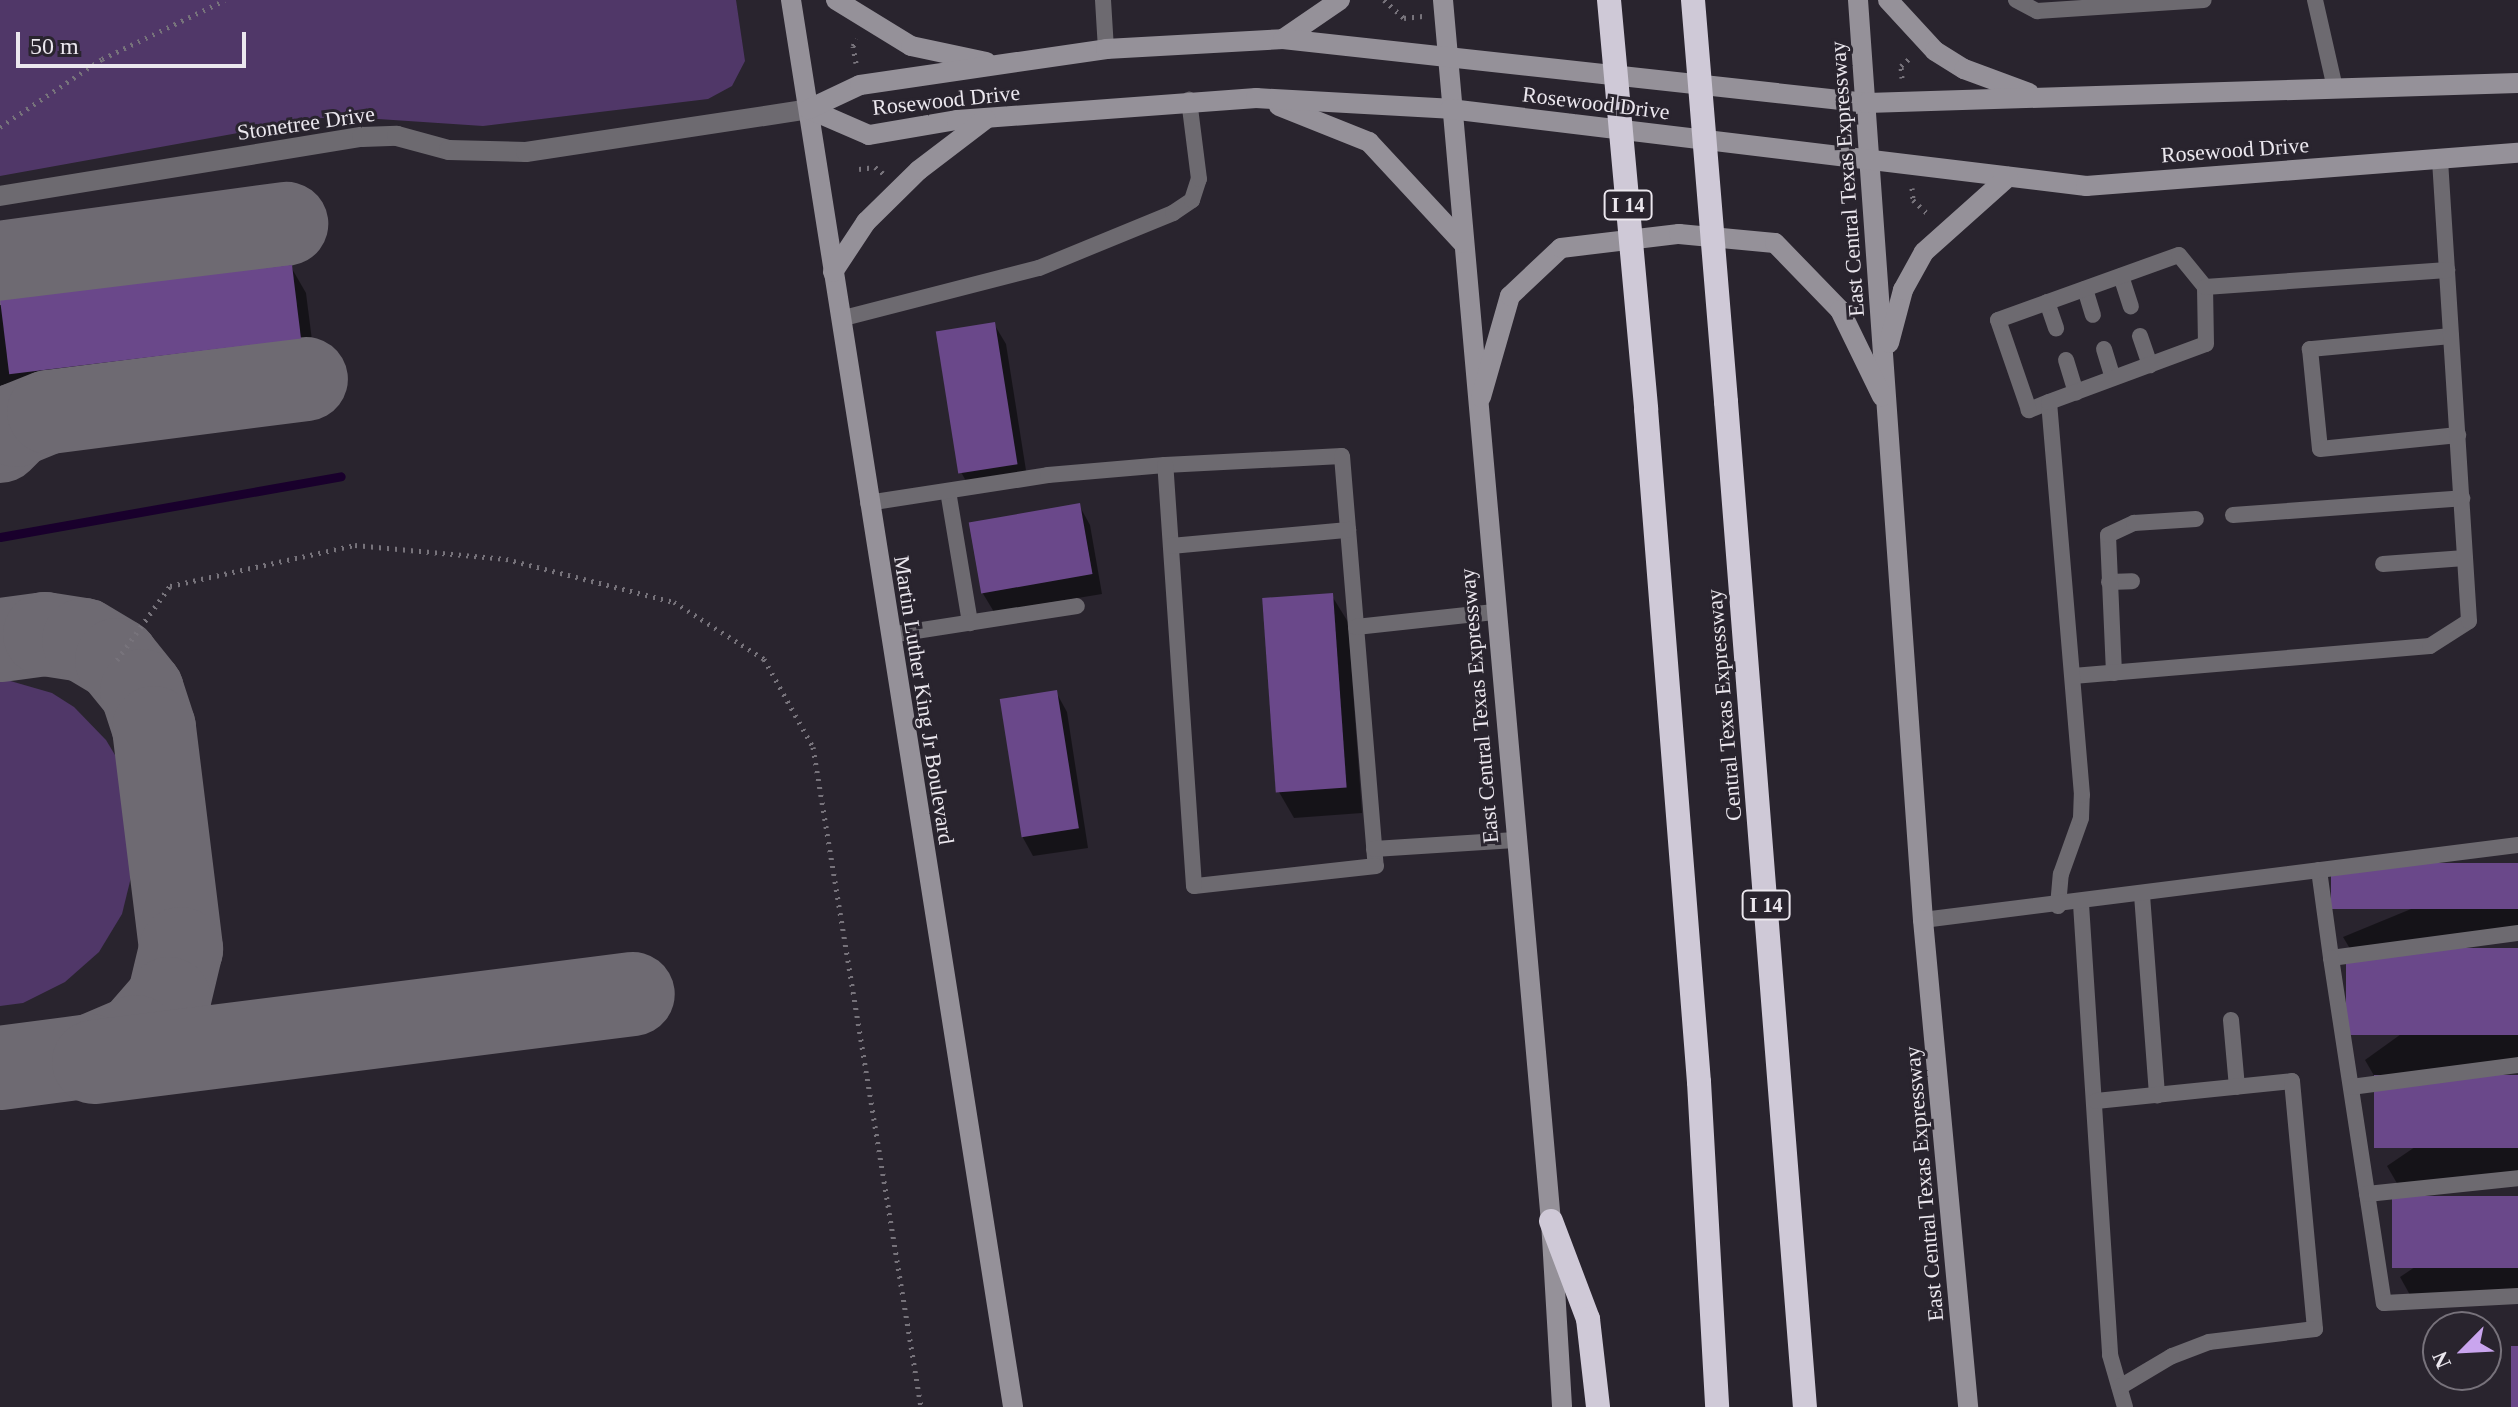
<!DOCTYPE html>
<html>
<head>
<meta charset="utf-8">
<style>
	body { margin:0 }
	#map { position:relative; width:2518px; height:1407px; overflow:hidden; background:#29242e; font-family:Georgia,serif }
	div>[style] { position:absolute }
	.green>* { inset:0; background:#503768 }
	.shadow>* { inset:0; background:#0007 }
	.stream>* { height:9px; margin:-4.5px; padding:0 4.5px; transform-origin:4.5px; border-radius:4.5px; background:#19002c }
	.taxiway>* { height:84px; margin:-42px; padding:0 42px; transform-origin:42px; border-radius:42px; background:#6e6a72 }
	.building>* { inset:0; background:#6a488a; transform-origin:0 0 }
	.path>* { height:5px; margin-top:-2.5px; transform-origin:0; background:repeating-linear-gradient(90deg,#77737b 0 2px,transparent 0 8px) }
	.service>* { height:16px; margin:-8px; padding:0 8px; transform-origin:8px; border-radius:8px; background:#6d6a70 }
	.minor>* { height:20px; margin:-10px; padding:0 10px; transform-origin:10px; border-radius:10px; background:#6d6a70 }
	.secondary>* { height:20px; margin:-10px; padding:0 10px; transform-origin:10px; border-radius:10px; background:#959199 }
	.motorway>* { height:24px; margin:-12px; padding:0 12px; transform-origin:12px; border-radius:12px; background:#cfc9d7 }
	.motorway-bridge>* { height:24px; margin:-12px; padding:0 12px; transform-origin:12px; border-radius:12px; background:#cfc9d7 }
	span { translate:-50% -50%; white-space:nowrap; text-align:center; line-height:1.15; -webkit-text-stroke:6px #29242e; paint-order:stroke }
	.shield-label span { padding:2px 6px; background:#29242e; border:2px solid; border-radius:6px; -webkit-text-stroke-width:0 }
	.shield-label { font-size:20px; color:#ebe7ee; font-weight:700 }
	.street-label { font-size:22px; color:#ebe7ee }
	.north { position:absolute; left:2422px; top:1311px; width:80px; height:80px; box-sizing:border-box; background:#29242e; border:2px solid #77727b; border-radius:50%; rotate:246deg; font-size:22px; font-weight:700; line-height:32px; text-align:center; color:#ebe7ee }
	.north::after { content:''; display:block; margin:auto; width:28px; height:36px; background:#c9a5ee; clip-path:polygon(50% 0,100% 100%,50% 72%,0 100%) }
	.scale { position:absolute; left:16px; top:32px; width:230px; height:36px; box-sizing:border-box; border:4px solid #ebe7ee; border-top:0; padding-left:10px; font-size:24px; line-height:28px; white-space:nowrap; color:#ebe7ee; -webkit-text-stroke:6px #29242e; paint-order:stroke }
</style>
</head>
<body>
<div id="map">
	<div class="green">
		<i style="clip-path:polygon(0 0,736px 0,745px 61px,732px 86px,708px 99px,483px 126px,333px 116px,0 176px)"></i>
		<i style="clip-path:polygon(0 678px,52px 693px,74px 707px,106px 740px,118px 760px,134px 865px,122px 914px,99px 952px,65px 982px,23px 1003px,0 1006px)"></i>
	</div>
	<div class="shadow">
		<i style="clip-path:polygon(291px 267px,306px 293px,315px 364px,5px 400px,0 391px,0 300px)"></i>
		<i style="clip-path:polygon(994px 324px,1006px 344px,1028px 483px,972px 492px,961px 472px)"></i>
		<i style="clip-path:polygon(1079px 505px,1090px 525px,1102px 594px,994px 612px,982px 592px)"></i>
		<i style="clip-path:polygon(1332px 596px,1348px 622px,1362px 813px,1294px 818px,1279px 792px)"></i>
		<i style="clip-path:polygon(1056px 692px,1067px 712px,1088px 848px,1033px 856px,1022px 836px)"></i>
		<i style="clip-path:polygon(2518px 865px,2518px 930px,2355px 957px,2343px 937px)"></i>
		<i style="clip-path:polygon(2518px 950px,2518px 1064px,2380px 1086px,2365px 1060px)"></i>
		<i style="clip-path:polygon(2518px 1077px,2518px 1176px,2402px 1192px,2387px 1166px)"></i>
		<i style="clip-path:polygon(2518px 1198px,2518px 1295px,2415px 1304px,2400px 1277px)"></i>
	</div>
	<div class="stream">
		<i style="left:0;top:537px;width:346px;rotate:-10.1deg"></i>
	</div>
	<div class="taxiway">
		<i style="left:0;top:263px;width:289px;rotate:-7.8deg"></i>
		<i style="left:0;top:441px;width:23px;rotate:-45deg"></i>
		<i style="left:16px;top:425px;width:35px;rotate:-22deg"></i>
		<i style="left:49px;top:412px;width:259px;rotate:-7.3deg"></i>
		<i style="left:0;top:640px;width:45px;rotate:-7.6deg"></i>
		<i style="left:45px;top:634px;width:39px;rotate:9deg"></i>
		<i style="left:84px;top:640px;width:39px;rotate:31deg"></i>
		<i style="left:117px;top:660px;width:40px;rotate:51deg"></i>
		<i style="left:142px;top:691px;width:39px;rotate:72deg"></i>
		<i style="left:154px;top:728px;width:223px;rotate:83deg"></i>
		<i style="left:181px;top:949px;width:51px;rotate:103.5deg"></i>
		<i style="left:169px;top:999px;width:50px;rotate:131deg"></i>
		<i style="left:136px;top:1037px;width:49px;rotate:157.1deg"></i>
		<i style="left:91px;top:1056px;width:92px;rotate:172.5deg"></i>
		<i style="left:94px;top:1062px;width:543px;rotate:-7.19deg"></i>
	</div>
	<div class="building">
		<i style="left:292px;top:265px;width:74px;height:294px;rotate:83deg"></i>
		<i style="left:995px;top:322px;width:144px;height:60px;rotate:81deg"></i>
		<i style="left:1080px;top:503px;width:72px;height:113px;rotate:80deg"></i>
		<i style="left:1333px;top:593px;width:195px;height:71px;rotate:86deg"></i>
		<i style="left:1057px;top:690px;width:140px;height:58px;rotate:81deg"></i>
		<i style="left:2518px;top:863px;width:46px;height:187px;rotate:90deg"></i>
		<i style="left:2518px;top:948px;width:87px;height:172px;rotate:90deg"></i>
		<i style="left:2518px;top:1075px;width:73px;height:144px;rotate:90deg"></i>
		<i style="left:2518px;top:1196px;width:72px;height:126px;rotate:90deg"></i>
		<i style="left:2511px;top:1346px;width:7px;height:61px"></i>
	</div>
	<div class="path">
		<i style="left:1384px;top:0;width:27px;rotate:42deg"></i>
		<i style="left:1404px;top:18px;width:19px;rotate:-6deg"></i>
		<i style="left:856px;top:63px;width:17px;rotate:-100deg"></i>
		<i style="left:853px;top:46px;width:8px;rotate:-60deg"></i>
		<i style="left:1902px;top:78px;width:12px;rotate:-95deg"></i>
		<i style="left:1901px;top:66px;width:13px;rotate:-42deg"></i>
		<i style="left:0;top:127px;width:123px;rotate:-33.7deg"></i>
		<i style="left:102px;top:59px;width:136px;rotate:-25.6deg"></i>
		<i style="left:859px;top:169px;width:16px;rotate:-7deg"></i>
		<i style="left:875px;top:167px;width:11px;rotate:38deg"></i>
		<i style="left:1912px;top:188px;width:12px;rotate:85deg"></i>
		<i style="left:1913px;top:200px;width:19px;rotate:43deg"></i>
		<i style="left:117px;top:660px;width:91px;rotate:-54.4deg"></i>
		<i style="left:170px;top:586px;width:189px;rotate:-12.5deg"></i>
		<i style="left:355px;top:545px;width:152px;rotate:5.3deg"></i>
		<i style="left:506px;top:559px;width:173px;rotate:14.4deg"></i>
		<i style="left:674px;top:602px;width:107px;rotate:32.3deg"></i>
		<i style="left:764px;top:659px;width:101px;rotate:60.9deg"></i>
		<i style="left:813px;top:747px;width:669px;rotate:80.71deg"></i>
	</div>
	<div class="service">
		<i style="left:1103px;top:0;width:49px;rotate:86.5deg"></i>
		<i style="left:2016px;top:0;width:24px;rotate:28deg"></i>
		<i style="left:2037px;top:11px;width:167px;rotate:-3.8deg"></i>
		<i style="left:2315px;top:0;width:90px;rotate:77.2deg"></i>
		<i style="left:2121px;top:276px;width:32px;rotate:72deg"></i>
		<i style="left:2085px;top:289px;width:27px;rotate:73deg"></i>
		<i style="left:2047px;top:302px;width:28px;rotate:71deg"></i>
		<i style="left:840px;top:319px;width:205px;rotate:-14.4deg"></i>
		<i style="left:1039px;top:268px;width:145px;rotate:-22.3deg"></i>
		<i style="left:1173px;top:213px;width:23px;rotate:-34deg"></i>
		<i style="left:1192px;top:200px;width:22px;rotate:-72deg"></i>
		<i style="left:1199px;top:179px;width:80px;rotate:-97.2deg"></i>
		<i style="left:2140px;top:336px;width:31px;rotate:71deg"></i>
		<i style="left:2451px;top:336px;width:142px;rotate:174.7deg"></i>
		<i style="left:2310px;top:349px;width:100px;rotate:84.3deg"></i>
		<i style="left:2320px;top:449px;width:139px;rotate:-5.8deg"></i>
		<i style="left:2104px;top:349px;width:30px;rotate:73deg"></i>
		<i style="left:2066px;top:360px;width:34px;rotate:73deg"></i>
		<i style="left:2049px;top:402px;width:22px;rotate:158deg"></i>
		<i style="left:2029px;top:410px;width:95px;rotate:-109deg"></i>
		<i style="left:1998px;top:320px;width:192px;rotate:-19.8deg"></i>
		<i style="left:2179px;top:255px;width:41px;rotate:50.9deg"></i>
		<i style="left:948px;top:491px;width:134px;rotate:80.5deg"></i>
		<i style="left:868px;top:503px;width:182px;rotate:-8.8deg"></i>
		<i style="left:1048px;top:475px;width:117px;rotate:-4.9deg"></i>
		<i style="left:1165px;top:465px;width:177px;rotate:-2.9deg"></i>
		<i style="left:1342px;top:456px;width:411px;rotate:85.3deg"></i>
		<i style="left:1376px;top:866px;width:183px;rotate:173.7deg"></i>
		<i style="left:1194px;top:886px;width:422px;rotate:-93.9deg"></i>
		<i style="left:2233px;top:515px;width:230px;rotate:-4.2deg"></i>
		<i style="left:1171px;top:546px;width:178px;rotate:-5.2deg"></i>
		<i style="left:2383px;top:564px;width:82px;rotate:-4.2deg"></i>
		<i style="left:2109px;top:582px;width:23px;rotate:-2deg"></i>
		<i style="left:1356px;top:627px;width:139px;rotate:-6.2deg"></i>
		<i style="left:890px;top:635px;width:189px;rotate:-8.8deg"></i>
		<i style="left:2114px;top:673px;width:138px;rotate:-92.5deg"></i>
		<i style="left:2108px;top:535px;width:29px;rotate:-25deg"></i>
		<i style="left:2134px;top:523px;width:62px;rotate:-3.7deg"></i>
		<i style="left:2073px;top:676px;width:358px;rotate:-4.8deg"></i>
		<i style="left:2430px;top:646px;width:46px;rotate:-32.7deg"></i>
		<i style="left:2469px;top:621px;width:463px;rotate:-93.6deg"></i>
		<i style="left:1374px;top:849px;width:141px;rotate:-3.7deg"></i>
		<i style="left:2319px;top:870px;width:89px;rotate:82.2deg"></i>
		<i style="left:2331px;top:958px;width:189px;rotate:-7.6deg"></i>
		<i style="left:2142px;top:895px;width:201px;rotate:85.7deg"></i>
		<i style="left:2081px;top:904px;width:452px;rotate:86.3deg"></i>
		<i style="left:2110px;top:1355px;width:54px;rotate:73.9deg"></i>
		<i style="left:2058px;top:906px;width:32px;rotate:-85deg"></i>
		<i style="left:2061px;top:874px;width:59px;rotate:-70.3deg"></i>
		<i style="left:2081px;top:818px;width:23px;rotate:-88deg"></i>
		<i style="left:2082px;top:795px;width:394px;rotate:-94.8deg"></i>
		<i style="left:2049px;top:402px;width:167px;rotate:-20.3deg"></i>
		<i style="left:2206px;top:344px;width:57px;rotate:-91deg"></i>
		<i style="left:2205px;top:287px;width:243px;rotate:-4deg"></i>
		<i style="left:1923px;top:920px;width:600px;rotate:-7.18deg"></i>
		<i style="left:2331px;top:958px;width:349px;rotate:81.3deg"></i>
		<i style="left:2384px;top:1303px;width:134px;rotate:-3deg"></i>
		<i style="left:2231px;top:1020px;width:67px;rotate:84.9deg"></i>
		<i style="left:2351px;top:1087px;width:168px;rotate:-7.5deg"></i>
		<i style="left:2096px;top:1101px;width:197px;rotate:-5.8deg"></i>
		<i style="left:2292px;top:1081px;width:249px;rotate:84.7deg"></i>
		<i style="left:2315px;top:1329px;width:107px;rotate:173deg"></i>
		<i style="left:2209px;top:1342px;width:40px;rotate:159deg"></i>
		<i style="left:2172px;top:1356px;width:61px;rotate:149.2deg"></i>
		<i style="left:2367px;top:1194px;width:152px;rotate:-6deg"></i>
	</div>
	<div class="minor">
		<i style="left:0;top:196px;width:367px;rotate:-9.3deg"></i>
		<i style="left:362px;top:137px;width:35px;rotate:-2deg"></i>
		<i style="left:397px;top:136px;width:54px;rotate:15.1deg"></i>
		<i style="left:449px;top:150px;width:77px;rotate:1.5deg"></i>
		<i style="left:526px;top:152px;width:286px;rotate:-8.6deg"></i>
	</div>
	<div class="secondary">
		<i style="left:791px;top:0;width:1424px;rotate:81.03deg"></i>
		<i style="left:836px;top:0;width:88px;rotate:31.5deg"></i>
		<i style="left:911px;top:46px;width:77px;rotate:12deg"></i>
		<i style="left:1443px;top:0;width:1226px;rotate:84.95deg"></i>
		<i style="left:1551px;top:1221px;width:186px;rotate:86.6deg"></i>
		<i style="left:1858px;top:0;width:922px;rotate:85.96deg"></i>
		<i style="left:1923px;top:920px;width:489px;rotate:84.7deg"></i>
		<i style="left:1888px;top:0;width:69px;rotate:47.3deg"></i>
		<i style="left:1935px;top:51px;width:34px;rotate:32deg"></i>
		<i style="left:1964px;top:69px;width:69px;rotate:20.3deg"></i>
		<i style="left:1283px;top:39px;width:69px;rotate:-34.4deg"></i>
		<i style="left:1279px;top:106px;width:97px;rotate:21.8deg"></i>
		<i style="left:1369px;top:142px;width:137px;rotate:47.1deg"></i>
		<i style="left:809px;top:109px;width:65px;rotate:23.4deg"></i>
		<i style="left:869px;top:135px;width:89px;rotate:-9.7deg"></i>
		<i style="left:957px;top:120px;width:300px;rotate:-4.2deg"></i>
		<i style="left:1256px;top:98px;width:194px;rotate:3.2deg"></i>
		<i style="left:1450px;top:109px;width:641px;rotate:6.9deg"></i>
		<i style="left:2086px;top:186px;width:433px;rotate:-4.4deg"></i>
		<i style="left:809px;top:109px;width:56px;rotate:-25.2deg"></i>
		<i style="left:860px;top:85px;width:249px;rotate:-8.3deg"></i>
		<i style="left:1106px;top:49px;width:177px;rotate:-3.2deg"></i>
		<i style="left:1283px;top:39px;width:587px;rotate:6.25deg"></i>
		<i style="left:1867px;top:103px;width:651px;rotate:-1.76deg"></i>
		<i style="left:833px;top:272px;width:60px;rotate:-56.6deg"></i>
		<i style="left:866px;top:222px;width:74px;rotate:-44.5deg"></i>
		<i style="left:919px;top:170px;width:84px;rotate:-37.3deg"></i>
		<i style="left:1889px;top:343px;width:55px;rotate:-75.2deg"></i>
		<i style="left:1903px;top:290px;width:43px;rotate:-61.1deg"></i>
		<i style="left:1924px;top:252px;width:113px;rotate:-41.8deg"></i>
		<i style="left:1481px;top:397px;width:105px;rotate:-74deg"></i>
		<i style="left:1510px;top:296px;width:70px;rotate:-43.3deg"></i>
		<i style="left:1561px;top:248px;width:119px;rotate:-6.8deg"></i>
		<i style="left:1679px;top:234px;width:96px;rotate:5.4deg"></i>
		<i style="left:1775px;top:243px;width:93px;rotate:45.9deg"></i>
		<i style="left:1840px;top:310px;width:96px;rotate:64deg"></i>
	</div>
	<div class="motorway">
		<i style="left:1726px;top:402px;width:1008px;rotate:85.51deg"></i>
		<i style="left:1646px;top:409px;width:675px;rotate:85.5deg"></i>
		<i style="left:1699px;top:1082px;width:325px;rotate:86.8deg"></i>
		<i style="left:1551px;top:1221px;width:105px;rotate:69.3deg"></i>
		<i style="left:1588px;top:1319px;width:89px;rotate:83.5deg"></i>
	</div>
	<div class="motorway-bridge">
		<i style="left:1609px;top:0;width:411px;rotate:84.8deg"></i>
		<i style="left:1693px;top:0;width:403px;rotate:85.3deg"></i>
	</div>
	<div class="shield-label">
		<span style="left:1628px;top:205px">I 14</span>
		<span style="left:1766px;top:905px">I 14</span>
	</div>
	<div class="street-label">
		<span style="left:946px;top:100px;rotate:-6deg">Rosewood Drive</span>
		<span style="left:1596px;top:103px;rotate:7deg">Rosewood Drive</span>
		<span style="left:306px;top:123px;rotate:-8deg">Stonetree Drive</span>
		<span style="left:2235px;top:150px;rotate:-4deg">Rosewood Drive</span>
		<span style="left:1847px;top:179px;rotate:-94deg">East Central Texas Expressway</span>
		<span style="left:924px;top:700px;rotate:81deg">Martin Luther King Jr Boulevard</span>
		<span style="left:1724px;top:705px;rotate:-95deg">Central Texas Expressway</span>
		<span style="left:1479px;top:706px;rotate:-95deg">East Central Texas Expressway</span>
		<span style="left:1924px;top:1184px;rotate:-95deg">East Central Texas Expressway</span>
	</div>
	<div class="north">N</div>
	<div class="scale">50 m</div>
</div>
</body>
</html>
